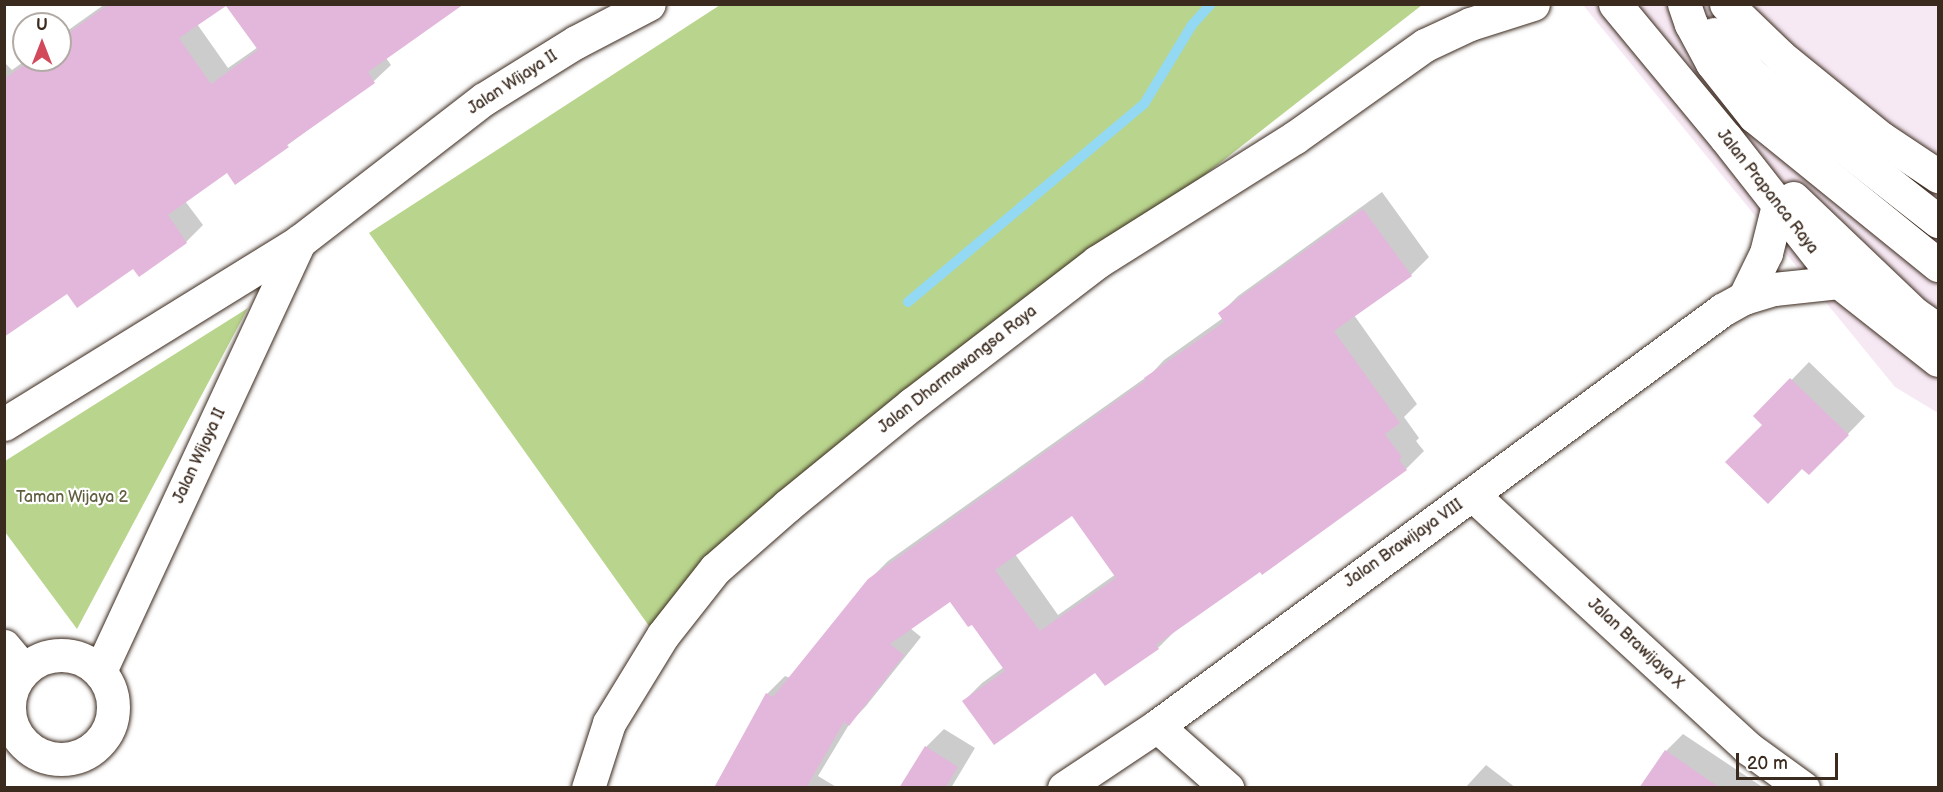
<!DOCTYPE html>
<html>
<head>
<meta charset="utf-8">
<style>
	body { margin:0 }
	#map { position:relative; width:1943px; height:792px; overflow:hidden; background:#fff; font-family:"Balsamiq Sans",sans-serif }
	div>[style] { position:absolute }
	.built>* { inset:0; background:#f7e9f4 }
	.green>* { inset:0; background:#b9d58d }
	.shadow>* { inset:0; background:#0003; transform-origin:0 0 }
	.stream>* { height:10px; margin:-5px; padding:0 5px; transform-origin:5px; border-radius:5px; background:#93d9f4 }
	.building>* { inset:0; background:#e3b7db }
	.roads { filter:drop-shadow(0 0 2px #3b2a1e) drop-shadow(0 0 2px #3b2a1e) }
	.minor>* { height:33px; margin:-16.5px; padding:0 16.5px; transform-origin:16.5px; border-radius:16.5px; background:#fff }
	.minor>.ring { margin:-16.5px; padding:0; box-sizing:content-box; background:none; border:33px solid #fff; border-radius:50% }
	.major>* { height:33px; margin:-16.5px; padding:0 16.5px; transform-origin:16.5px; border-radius:16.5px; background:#fff }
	span { translate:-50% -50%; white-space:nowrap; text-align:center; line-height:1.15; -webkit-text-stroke:4.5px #fff; paint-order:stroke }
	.street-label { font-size:16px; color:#3b2a1e }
	.park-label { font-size:16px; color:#615d3f }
	.frame { position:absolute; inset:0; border:6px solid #3b2a1e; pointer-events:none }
	.north { position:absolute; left:12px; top:12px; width:60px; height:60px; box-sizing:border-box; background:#fff; border:2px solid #b1aaa5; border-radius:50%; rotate:0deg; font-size:16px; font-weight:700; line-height:24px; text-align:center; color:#3b2a1e }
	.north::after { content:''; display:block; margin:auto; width:21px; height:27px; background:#d1495b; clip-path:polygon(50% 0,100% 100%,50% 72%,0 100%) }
	.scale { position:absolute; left:1736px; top:753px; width:102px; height:27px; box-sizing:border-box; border:3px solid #3b2a1e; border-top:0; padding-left:8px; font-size:18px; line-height:21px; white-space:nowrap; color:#3b2a1e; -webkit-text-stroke:4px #fff; paint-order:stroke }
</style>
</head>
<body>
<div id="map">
	<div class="built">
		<i style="clip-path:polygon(1583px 5px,1938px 5px,1938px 413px,1895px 387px)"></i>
	</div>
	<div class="green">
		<i style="clip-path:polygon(720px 5px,1422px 5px,711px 561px,654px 633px,369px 233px)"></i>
		<i style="clip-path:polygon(248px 308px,77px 629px,5px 532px,5px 461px)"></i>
	</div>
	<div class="shadow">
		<i style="clip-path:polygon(105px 4px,225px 4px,197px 24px,228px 68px,258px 47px,386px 58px,391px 65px,374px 81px,236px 183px,227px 171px,185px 201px,203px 225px,186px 242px,140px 275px,134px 267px,67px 292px,4px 336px,4px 62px,12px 70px,26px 60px,60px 60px,60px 36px)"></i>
		<i style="clip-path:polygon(evenodd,1382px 192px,1429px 257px,1411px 275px,1354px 315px,1417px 404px,1404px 417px,1419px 438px,1416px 441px,1424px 451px,1406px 469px,1176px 630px,1158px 648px,1096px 671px,964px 701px,982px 683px,1004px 667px,972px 622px,950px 600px,910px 628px,921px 637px,866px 706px,850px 723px,818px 776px,838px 788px,714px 788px,767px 694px,785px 676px,790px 678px,869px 580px,888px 561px,1152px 373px,1164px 360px,1223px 318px,1220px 314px,1238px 296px,1382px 192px,1072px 514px,1116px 574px,1058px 615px,1015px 554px,1072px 514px)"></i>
		<i style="left:1809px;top:362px;width:78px;height:76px;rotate:44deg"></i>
		<i style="clip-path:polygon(944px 729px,975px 748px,951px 788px,900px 788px,926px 747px)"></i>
		<i style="clip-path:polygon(1683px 734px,1764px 788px,1641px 788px,1666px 751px)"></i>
		<i style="clip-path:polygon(1486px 765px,1516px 788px,1465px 788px)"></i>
	</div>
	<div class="stream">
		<i style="left:908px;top:302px;width:308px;rotate:-40deg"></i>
		<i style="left:1144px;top:104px;width:92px;rotate:-58.7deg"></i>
		<i style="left:1192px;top:25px;width:28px;rotate:-48deg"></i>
	</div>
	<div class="building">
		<i style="clip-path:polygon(evenodd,109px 4px,464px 4px,368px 72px,375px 83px,287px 145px,289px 147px,235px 185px,227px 173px,168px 215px,187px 243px,139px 277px,133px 269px,77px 308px,67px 294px,4px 337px,4px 79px,31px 60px,60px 60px,60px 39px,109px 4px,226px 6px,258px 50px,211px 84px,179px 38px,226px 6px)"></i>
		<i style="clip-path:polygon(evenodd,1363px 209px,1412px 276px,1334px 331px,1400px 423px,1385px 434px,1402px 457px,1399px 460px,1407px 470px,1262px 575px,1260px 572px,1156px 645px,1159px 649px,1105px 686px,1095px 673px,994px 745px,962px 701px,1005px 671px,972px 625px,968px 627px,950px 602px,890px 644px,904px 655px,849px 726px,844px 722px,806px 788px,714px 788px,766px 693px,773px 697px,868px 579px,1146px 380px,1144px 378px,1224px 322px,1218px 313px,1363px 209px,1072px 516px,1116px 578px,1040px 631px,995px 570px,1072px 516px)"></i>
		<i style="clip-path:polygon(1790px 378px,1849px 435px,1809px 475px,1802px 469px,1768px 504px,1725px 462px,1762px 425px,1753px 416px)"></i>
		<i style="clip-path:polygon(925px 746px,958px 767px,945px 788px,899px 788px)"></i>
		<i style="clip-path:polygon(1665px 750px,1720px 788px,1639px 788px)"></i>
	</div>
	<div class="roads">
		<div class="minor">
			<i style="left:1744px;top:298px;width:50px;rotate:-63.9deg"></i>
			<i style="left:1766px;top:253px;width:49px;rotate:-76deg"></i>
			<i style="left:4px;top:424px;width:348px;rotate:-31.7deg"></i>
			<i style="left:1473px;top:495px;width:374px;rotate:42.6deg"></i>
			<i style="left:1748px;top:748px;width:68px;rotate:36deg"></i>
			<i style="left:4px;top:646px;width:31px;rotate:50deg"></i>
			<i class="ring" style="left:9px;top:655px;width:71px;height:71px"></i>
			<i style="left:100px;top:671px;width:474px;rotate:-65.1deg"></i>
			<i style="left:300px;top:241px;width:232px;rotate:-37.7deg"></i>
			<i style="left:484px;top:99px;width:108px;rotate:-31.8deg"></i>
			<i style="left:576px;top:42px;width:82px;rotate:-27.5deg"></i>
			<i style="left:1157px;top:726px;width:94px;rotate:41.5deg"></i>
			<i style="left:588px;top:788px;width:68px;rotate:-72.1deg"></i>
			<i style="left:609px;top:723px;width:103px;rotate:-58.5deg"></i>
			<i style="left:663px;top:635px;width:84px;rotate:-51.8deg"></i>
			<i style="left:715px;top:569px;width:97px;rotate:-41.2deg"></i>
			<i style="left:788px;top:505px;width:160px;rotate:-39.2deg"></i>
			<i style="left:912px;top:404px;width:233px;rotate:-37.5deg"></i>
			<i style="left:1097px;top:262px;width:233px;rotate:-32.2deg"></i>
			<i style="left:1294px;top:138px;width:161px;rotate:-35.4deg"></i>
			<i style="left:1425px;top:45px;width:50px;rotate:-25deg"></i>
			<i style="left:1470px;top:24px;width:66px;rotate:-17.6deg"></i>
			<i style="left:1064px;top:788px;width:112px;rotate:-33.7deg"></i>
			<i style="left:1157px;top:726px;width:702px;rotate:-36.36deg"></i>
			<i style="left:1722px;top:310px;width:25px;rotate:-29deg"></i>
			<i style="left:1744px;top:298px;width:31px;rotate:-17deg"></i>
			<i style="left:1774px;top:289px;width:65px;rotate:-6.1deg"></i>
		</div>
		<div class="major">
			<i style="left:1615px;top:4px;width:174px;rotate:50.4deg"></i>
			<i style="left:1726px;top:138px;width:183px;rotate:51.9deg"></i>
			<i style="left:1839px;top:282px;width:126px;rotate:38.2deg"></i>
			<i style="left:1684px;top:4px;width:21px;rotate:71deg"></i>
			<i style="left:1691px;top:24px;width:44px;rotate:61.7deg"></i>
			<i style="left:1712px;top:63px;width:68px;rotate:51.6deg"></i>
			<i style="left:1754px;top:116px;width:237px;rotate:39deg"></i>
			<i style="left:1726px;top:4px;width:75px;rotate:43.9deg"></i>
			<i style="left:1780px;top:56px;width:130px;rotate:39.1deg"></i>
			<i style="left:1881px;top:138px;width:69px;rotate:33.7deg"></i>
			<i style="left:1714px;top:34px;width:57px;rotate:47.1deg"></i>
			<i style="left:1753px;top:76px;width:235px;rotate:38.1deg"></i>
			<i style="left:1793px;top:198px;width:168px;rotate:43.6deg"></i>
			<i style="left:1915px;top:314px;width:28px;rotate:35deg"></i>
		</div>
	</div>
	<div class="street-label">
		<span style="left:513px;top:83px;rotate:-33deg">Jalan Wijaya II</span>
		<span style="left:1767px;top:192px;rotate:52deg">Jalan Prapanca Raya</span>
		<span style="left:958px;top:370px;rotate:-38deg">Jalan Dharmawangsa Raya</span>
		<span style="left:200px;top:456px;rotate:-65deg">Jalan Wijaya II</span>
		<span style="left:1404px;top:544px;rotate:-35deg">Jalan Brawijaya VIII</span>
		<span style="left:1635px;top:644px;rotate:43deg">Jalan Brawijaya X</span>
	</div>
	<div class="park-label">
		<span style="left:72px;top:498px">Taman Wijaya 2</span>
	</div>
	<div class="frame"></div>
	<div class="north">U</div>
	<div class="scale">20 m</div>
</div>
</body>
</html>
